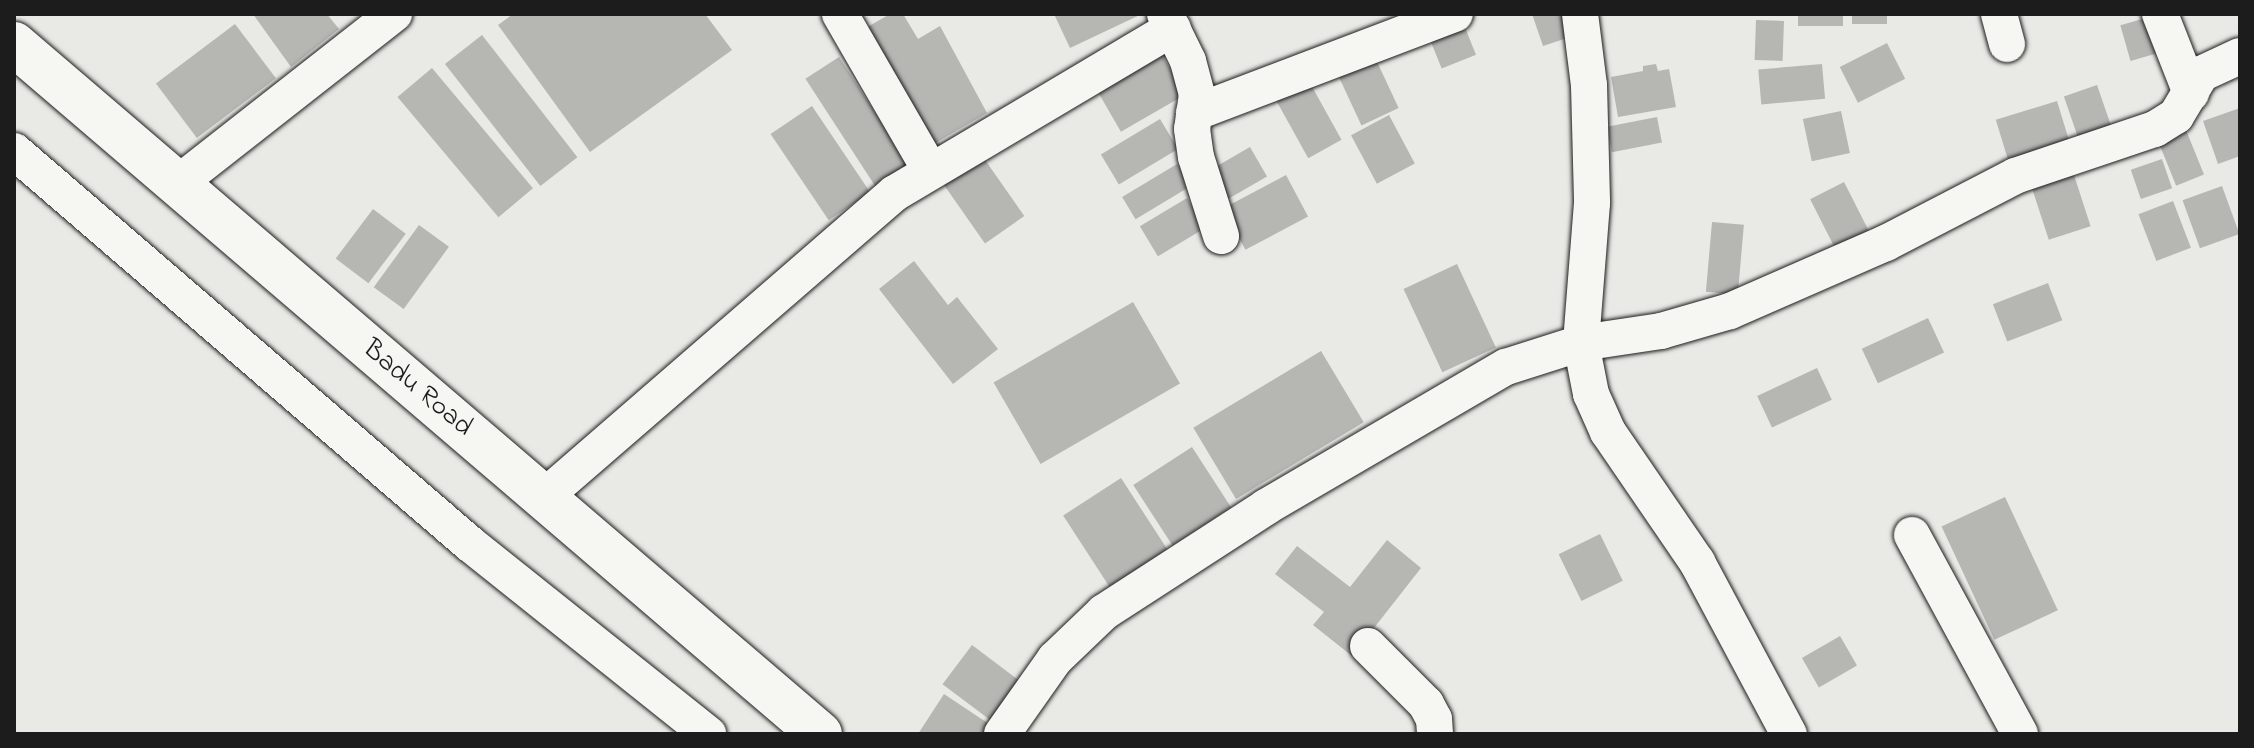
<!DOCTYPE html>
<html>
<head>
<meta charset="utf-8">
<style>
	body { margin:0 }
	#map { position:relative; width:2254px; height:748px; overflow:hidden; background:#e9e9e5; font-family:"Indie Flower",sans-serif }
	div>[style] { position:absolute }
	.building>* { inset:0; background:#b6b6b3; transform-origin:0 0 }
	.roads { filter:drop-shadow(0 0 2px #1c1c1c) drop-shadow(0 0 2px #1c1c1c) }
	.minor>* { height:36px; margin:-18px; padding:0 18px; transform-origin:18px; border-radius:18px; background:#f6f6f2 }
	.major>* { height:44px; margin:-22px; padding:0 22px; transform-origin:22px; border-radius:22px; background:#f6f6f2 }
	span { translate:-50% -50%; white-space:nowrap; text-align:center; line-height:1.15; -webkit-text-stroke:6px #f6f6f2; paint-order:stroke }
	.street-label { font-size:28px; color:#1c1c1c }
	.frame { position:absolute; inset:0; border:16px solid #1c1c1c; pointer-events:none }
</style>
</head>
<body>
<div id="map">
	<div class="building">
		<i style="clip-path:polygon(253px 14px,327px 14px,339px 29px,291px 67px)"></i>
		<i style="clip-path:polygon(513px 14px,705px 14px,732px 50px,590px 152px,498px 25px)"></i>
		<i style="clip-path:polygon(890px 14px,903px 14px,918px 39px,940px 26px,987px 113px,932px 145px,864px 29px)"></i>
		<i style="clip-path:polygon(1054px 14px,1142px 14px,1070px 48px)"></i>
		<i style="clip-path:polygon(1532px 14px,1572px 14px,1579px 34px,1543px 46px)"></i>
		<i style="left:1798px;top:14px;width:45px;height:12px"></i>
		<i style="left:1852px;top:14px;width:35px;height:10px"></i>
		<i style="left:2153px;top:16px;width:37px;height:34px;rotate:74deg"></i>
		<i style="left:1756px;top:20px;width:28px;height:40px;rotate:2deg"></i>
		<i style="left:235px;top:24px;width:68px;height:99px;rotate:53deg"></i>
		<i style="left:1464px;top:25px;width:32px;height:37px;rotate:68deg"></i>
		<i style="left:482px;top:35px;width:155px;height:47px;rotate:52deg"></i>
		<i style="left:1887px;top:43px;width:40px;height:53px;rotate:63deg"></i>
		<i style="left:1158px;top:48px;width:54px;height:74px;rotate:60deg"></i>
		<i style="left:1372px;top:51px;width:63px;height:41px;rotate:65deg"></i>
		<i style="left:839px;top:57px;width:133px;height:40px;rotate:57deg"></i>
		<i style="clip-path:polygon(1656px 64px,1658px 71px,1669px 69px,1676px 107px,1618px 117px,1611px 77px,1643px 71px,1643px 66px)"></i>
		<i style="left:1822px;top:64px;width:35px;height:64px;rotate:85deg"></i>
		<i style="left:432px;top:68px;width:157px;height:45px;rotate:50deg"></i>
		<i style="left:1310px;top:83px;width:65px;height:38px;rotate:61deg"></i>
		<i style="left:2097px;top:85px;width:46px;height:35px;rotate:71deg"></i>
		<i style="left:2057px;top:101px;width:53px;height:64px;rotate:73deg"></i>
		<i style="left:812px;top:106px;width:104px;height:50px;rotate:56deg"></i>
		<i style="clip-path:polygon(2240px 108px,2240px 156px,2218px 164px,2203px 121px)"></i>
		<i style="left:1841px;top:111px;width:43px;height:39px;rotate:78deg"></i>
		<i style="left:1389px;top:115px;width:55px;height:43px;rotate:62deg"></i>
		<i style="left:1657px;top:117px;width:26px;height:51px;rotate:79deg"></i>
		<i style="left:1160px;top:119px;width:35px;height:69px;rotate:59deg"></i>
		<i style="left:2186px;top:130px;width:48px;height:30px;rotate:68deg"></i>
		<i style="left:1250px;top:147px;width:34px;height:47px;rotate:60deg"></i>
		<i style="left:983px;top:157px;width:72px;height:48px;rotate:55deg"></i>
		<i style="left:2162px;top:159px;width:31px;height:33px;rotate:71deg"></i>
		<i style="left:1177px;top:164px;width:26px;height:64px;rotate:59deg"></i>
		<i style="left:2073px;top:172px;width:57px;height:44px;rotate:72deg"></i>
		<i style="left:1286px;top:175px;width:47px;height:71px;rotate:62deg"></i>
		<i style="left:1844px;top:182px;width:63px;height:38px;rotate:63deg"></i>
		<i style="left:2222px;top:186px;width:51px;height:42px;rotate:70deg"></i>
		<i style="left:1187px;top:198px;width:35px;height:55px;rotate:59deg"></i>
		<i style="left:2173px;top:201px;width:50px;height:37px;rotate:69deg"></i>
		<i style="left:373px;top:209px;width:41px;height:62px;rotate:37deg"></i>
		<i style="left:1712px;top:222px;width:32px;height:70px;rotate:5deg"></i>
		<i style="left:419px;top:225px;width:37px;height:77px;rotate:36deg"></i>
		<i style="clip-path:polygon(914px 261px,948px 305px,957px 297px,998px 349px,953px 384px,879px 289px)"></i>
		<i style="left:1457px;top:264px;width:92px;height:59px;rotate:65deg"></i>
		<i style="left:2048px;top:283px;width:40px;height:59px;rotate:69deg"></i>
		<i style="left:1133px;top:302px;width:94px;height:161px;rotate:60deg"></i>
		<i style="left:1928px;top:318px;width:38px;height:73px;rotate:65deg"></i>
		<i style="left:1321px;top:351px;width:83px;height:149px;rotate:59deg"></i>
		<i style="left:1817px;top:368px;width:35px;height:66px;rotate:65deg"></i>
		<i style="left:1192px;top:447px;width:72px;height:70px;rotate:57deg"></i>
		<i style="left:1121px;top:478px;width:85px;height:69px;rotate:57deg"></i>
		<i style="left:2005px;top:497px;width:125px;height:70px;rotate:65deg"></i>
		<i style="left:1600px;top:534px;width:52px;height:46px;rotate:64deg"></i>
		<i style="clip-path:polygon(1387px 540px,1421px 568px,1352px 656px,1313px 625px,1324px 612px,1275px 574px,1297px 546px,1350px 587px)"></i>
		<i style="left:1840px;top:636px;width:34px;height:44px;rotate:60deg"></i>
		<i style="left:972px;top:645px;width:71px;height:49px;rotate:37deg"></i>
		<i style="clip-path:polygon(944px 694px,1001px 732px,1000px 734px,918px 734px)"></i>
	</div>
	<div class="roads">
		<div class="minor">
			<i style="left:840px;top:14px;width:180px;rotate:60deg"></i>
			<i style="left:1165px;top:14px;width:52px;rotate:63.9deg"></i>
			<i style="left:1188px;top:61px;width:34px;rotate:75deg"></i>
			<i style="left:1197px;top:94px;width:35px;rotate:98deg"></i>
			<i style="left:1192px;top:129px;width:28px;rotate:82deg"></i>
			<i style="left:1196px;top:157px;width:83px;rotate:72.4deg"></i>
			<i style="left:1580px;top:14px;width:72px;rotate:82.8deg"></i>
			<i style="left:1589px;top:85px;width:118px;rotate:88.5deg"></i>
			<i style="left:1592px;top:203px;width:140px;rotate:94.5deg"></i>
			<i style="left:1581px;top:343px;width:52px;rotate:78.9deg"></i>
			<i style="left:1591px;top:394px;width:42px;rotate:65.9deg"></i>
			<i style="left:1608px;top:432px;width:158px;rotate:55.6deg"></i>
			<i style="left:1697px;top:562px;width:195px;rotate:61.9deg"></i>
			<i style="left:1999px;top:14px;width:31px;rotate:75deg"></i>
			<i style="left:2160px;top:14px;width:85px;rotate:68.6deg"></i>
			<i style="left:1194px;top:113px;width:279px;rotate:-20.8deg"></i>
			<i style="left:14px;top:151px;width:602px;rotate:40.76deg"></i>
			<i style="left:470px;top:544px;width:305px;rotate:38.6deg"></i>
			<i style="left:177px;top:184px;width:276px;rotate:-38.1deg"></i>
			<i style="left:544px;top:497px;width:464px;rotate:-40.9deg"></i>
			<i style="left:895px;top:193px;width:323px;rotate:-30.7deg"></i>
			<i style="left:1912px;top:535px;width:226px;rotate:61.5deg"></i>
			<i style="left:1368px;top:646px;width:82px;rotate:45deg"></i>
			<i style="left:1426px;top:704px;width:17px;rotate:62deg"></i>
			<i style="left:1434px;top:719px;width:15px;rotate:86deg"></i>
			<i style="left:1002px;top:734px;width:92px;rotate:-54.8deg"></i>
			<i style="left:1055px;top:659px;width:68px;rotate:-43.8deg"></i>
			<i style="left:1104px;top:612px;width:193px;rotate:-32.9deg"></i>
			<i style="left:1266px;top:507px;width:278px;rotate:-30.3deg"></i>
			<i style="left:1506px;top:367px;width:79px;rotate:-17.7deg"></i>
			<i style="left:1581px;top:343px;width:81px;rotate:-8.5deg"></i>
			<i style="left:1661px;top:331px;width:72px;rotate:-16.2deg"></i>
			<i style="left:1730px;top:311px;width:170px;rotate:-23.6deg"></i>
			<i style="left:1886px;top:243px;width:145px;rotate:-27.4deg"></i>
			<i style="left:2015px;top:176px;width:148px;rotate:-18.6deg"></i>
			<i style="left:2155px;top:129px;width:25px;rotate:-32deg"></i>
			<i style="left:2176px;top:116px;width:49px;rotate:-59.2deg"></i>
			<i style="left:2201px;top:74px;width:43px;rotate:-24.8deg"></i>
		</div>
		<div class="major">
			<i style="left:14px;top:44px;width:1061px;rotate:40.57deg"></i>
		</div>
	</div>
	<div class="street-label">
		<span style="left:417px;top:389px;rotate:40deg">Badu Road</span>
	</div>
	<div class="frame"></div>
</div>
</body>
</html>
